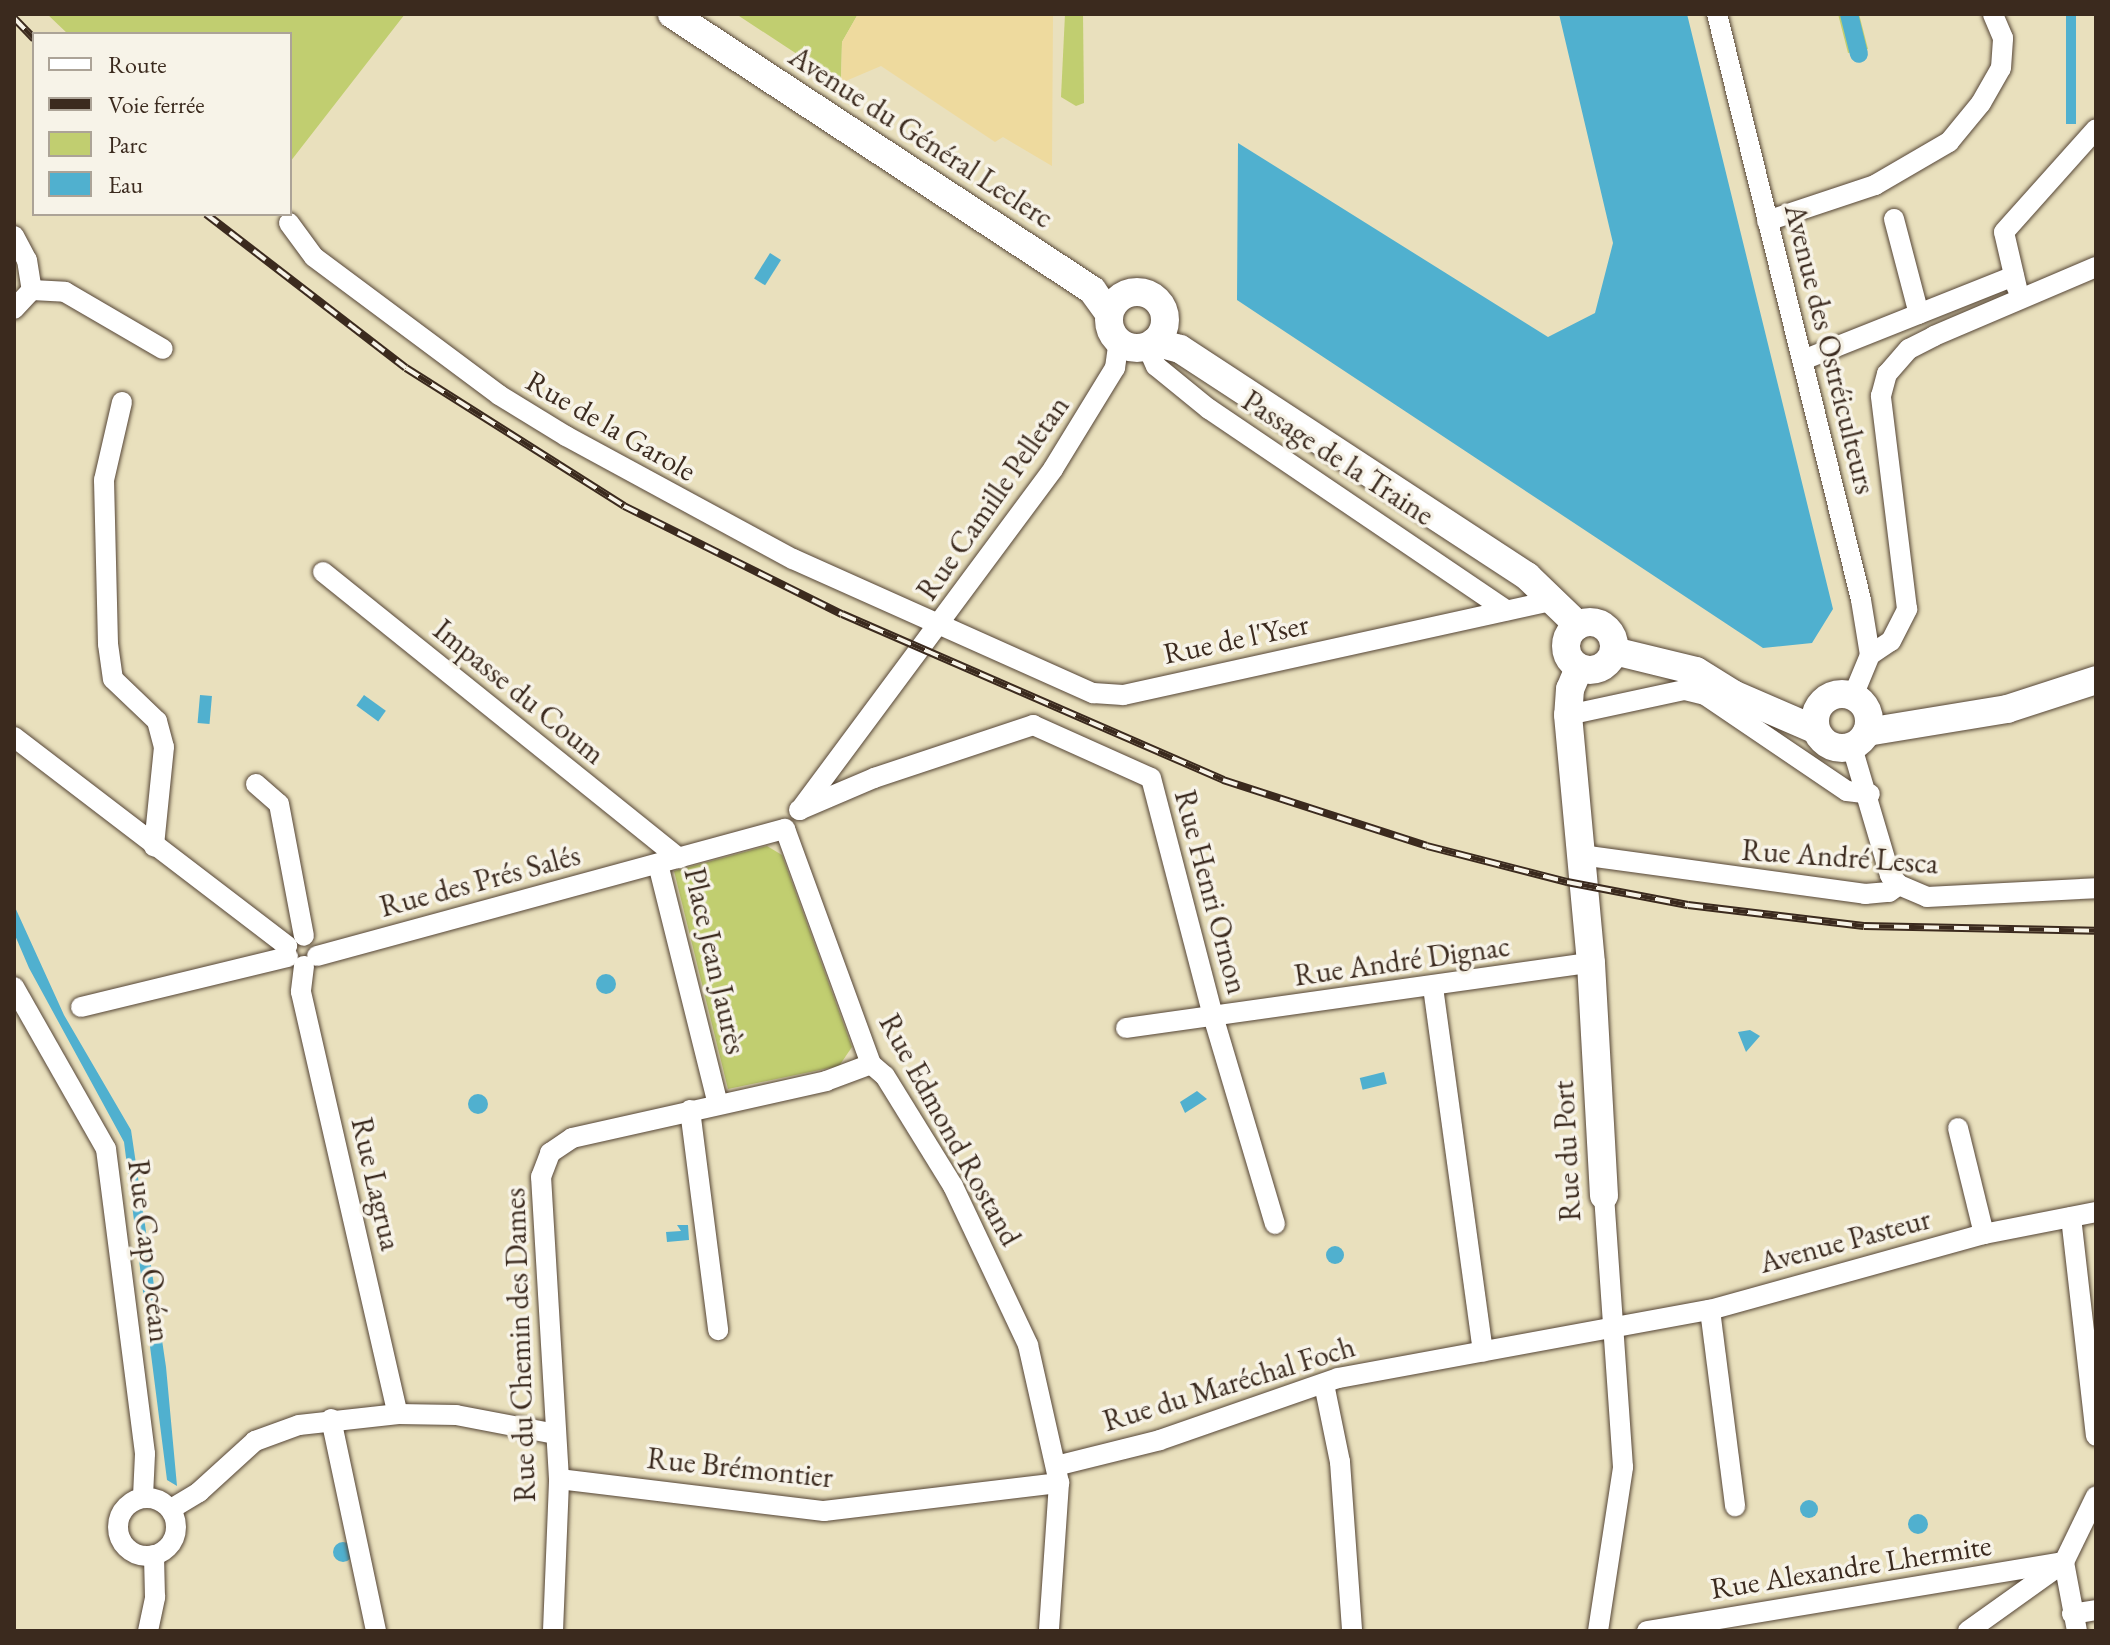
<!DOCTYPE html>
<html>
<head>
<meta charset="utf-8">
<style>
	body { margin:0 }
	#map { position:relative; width:2110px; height:1645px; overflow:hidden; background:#e9e0bd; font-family:"EB Garamond",serif }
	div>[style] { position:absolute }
	.green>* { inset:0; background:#c1ce70 }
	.sand>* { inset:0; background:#eeda9e }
	.water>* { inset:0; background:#50b0cf; transform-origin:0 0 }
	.round { border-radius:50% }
	.canal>* { height:18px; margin:-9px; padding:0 9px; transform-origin:9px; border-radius:9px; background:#50b0cf }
	.roads { filter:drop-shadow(0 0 2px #554536) drop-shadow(0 0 2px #554536) }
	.street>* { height:20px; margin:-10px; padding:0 10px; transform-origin:10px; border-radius:10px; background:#fff }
	.street>.ring { margin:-10px; padding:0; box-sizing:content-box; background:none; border:20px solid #fff; border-radius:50% }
	.secondary>* { height:28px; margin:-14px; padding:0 14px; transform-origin:14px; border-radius:14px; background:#fff }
	.secondary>.ring { margin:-14px; padding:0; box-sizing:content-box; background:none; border:28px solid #fff; border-radius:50% }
	.rail>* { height:8px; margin-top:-4px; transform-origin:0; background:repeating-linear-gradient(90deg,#f7f3e8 0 15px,#3b2a1e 0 30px); box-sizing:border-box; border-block:2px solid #3b2a1e }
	span { translate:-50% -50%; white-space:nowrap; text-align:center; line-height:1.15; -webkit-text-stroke:7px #f7f3e8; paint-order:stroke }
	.street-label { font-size:30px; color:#3b2a1e }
	.frame { position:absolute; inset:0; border:16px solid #3b2a1e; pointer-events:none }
	.legend { position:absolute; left:32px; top:32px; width:260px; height:184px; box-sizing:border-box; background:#f7f3e8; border:2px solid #aca397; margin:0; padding:10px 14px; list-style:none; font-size:24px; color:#3b2a1e }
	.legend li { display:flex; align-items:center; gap:16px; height:40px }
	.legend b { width:40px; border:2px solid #aca397 }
</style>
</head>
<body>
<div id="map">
	<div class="green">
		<i style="clip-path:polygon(47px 14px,405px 14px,290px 162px,290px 34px,68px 34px)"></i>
		<i style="clip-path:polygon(736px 14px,858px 14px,842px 42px,841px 83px)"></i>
		<i style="clip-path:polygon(1065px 14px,1083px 14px,1084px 103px,1076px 106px,1061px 97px)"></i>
		<i style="clip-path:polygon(1838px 14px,1859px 14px,1868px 49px,1848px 53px)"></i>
		<i style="clip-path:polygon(767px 846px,782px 855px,852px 1047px,839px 1066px,728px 1089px,674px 871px)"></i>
	</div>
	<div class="sand">
		<i style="clip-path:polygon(858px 14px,1053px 14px,1052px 166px,1003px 137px,995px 142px,881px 66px,841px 83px,842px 42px)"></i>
	</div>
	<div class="water">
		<i style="clip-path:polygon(1559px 14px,1687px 14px,1833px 609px,1812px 643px,1763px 648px,1237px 300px,1238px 143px,1548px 337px,1595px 313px,1613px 243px)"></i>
		<i style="left:2066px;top:14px;width:10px;height:110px"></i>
		<i style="left:770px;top:253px;width:13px;height:30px;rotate:32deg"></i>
		<i style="left:200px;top:695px;width:12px;height:28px;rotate:5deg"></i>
		<i style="left:364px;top:695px;width:27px;height:13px;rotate:36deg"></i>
		<i style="clip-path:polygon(14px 905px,64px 1015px,131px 1130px,166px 1367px,177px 1486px,167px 1480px,124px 1142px,29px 968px,14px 933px)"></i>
		<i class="round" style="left:596px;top:974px;width:20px;height:20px"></i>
		<i style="clip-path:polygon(1750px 1030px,1760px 1036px,1746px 1052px,1738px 1032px)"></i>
		<i style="left:1384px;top:1072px;width:12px;height:25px;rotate:76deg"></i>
		<i style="clip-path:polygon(1197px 1091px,1207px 1099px,1185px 1113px,1180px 1102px)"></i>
		<i class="round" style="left:468px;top:1094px;width:20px;height:20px"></i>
		<i style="clip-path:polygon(677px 1225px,688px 1225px,689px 1240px,667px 1242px,666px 1232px,681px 1231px)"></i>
		<i class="round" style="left:1326px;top:1246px;width:18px;height:18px"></i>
		<i class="round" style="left:1800px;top:1500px;width:18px;height:18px"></i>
		<i class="round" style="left:1908px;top:1514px;width:20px;height:20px"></i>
		<i class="round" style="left:333px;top:1542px;width:20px;height:20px"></i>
	</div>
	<div class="canal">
		<i style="left:1849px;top:14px;width:41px;rotate:76deg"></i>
	</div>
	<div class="roads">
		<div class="street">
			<i style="left:1717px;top:14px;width:603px;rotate:76.19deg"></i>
			<i style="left:1861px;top:600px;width:56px;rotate:80.7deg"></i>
			<i style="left:1870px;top:655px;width:44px;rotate:112.5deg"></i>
			<i style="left:1894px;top:219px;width:98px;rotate:75.3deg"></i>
			<i style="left:1767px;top:221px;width:114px;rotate:-18.4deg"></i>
			<i style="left:1875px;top:185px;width:86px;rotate:-30.2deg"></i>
			<i style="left:1949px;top:142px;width:50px;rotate:-50.6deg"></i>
			<i style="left:1981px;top:103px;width:40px;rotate:-60.3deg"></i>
			<i style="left:2001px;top:68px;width:30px;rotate:-86deg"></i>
			<i style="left:2003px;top:38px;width:26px;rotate:-113deg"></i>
			<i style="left:289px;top:223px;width:42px;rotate:53.7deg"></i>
			<i style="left:314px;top:257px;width:231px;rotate:36.7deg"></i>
			<i style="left:499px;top:395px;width:79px;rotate:31.5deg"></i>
			<i style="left:566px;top:436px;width:258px;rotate:28.5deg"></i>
			<i style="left:793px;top:559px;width:329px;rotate:24.1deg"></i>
			<i style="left:1093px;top:693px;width:30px;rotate:4deg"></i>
			<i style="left:1123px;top:695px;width:442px;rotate:-12.4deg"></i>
			<i style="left:14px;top:236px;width:27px;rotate:62deg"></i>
			<i style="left:27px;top:260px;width:30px;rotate:81deg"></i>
			<i style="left:32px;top:290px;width:33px;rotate:3deg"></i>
			<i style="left:65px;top:292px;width:113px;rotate:30.2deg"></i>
			<i style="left:2017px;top:288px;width:57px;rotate:-103.1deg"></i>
			<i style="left:2004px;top:232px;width:138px;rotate:-48.2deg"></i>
			<i style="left:14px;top:309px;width:26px;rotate:-47deg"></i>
			<i style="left:1147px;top:346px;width:22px;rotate:66deg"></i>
			<i style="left:1156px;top:366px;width:68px;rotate:39.1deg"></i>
			<i style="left:1209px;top:409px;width:359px;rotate:34.1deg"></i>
			<i style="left:1803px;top:360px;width:227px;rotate:-21.7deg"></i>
			<i style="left:122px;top:402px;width:80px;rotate:103deg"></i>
			<i style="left:104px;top:480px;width:164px;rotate:88.6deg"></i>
			<i style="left:108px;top:644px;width:35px;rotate:82deg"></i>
			<i style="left:113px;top:679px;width:61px;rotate:43.7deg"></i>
			<i style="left:157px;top:721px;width:27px;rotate:75deg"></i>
			<i style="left:164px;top:747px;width:100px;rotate:95.8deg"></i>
			<i style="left:323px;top:572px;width:457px;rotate:38.8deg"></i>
			<i style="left:1870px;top:655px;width:25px;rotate:-34deg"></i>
			<i style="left:1891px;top:641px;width:36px;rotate:-63deg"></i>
			<i style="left:1907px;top:609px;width:215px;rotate:-97deg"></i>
			<i style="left:1881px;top:396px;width:23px;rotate:-75deg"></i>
			<i style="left:1887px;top:374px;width:33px;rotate:-49deg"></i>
			<i style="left:1909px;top:349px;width:28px;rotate:-27deg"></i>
			<i style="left:1934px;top:336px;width:176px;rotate:-23.1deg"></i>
			<i style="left:1568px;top:715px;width:120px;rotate:-12.1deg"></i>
			<i style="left:1685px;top:690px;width:21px;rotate:14deg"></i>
			<i style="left:1705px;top:695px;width:171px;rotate:34.1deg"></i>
			<i style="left:1847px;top:791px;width:23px;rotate:7deg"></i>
			<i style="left:14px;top:737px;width:344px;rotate:37.4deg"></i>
			<i style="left:1852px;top:747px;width:134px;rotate:73.5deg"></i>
			<i style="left:1890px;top:875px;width:13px;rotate:48deg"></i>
			<i style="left:256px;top:784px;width:30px;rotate:41deg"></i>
			<i style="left:279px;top:804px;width:134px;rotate:79.3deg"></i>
			<i style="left:799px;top:810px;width:82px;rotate:-23.1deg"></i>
			<i style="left:874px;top:778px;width:168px;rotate:-18.4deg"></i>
			<i style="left:1033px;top:725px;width:129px;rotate:24.2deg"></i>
			<i style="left:1151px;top:778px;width:246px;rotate:75.4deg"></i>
			<i style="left:1213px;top:1016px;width:217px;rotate:73.4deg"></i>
			<i style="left:800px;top:810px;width:425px;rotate:-53.4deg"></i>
			<i style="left:1053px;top:469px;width:119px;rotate:-58.5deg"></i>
			<i style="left:1115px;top:368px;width:27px;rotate:-82deg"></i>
			<i style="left:785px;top:829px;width:250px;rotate:69.9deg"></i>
			<i style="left:871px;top:1064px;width:18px;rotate:41deg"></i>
			<i style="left:885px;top:1076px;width:129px;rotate:58.3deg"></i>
			<i style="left:953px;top:1186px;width:176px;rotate:64.7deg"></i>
			<i style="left:1028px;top:1345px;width:141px;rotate:77.3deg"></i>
			<i style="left:1059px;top:1483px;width:148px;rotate:93.9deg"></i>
			<i style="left:1581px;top:855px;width:287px;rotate:7.8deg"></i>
			<i style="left:1865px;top:894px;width:24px;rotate:-5deg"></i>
			<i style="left:1889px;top:892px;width:12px;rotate:-35deg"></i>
			<i style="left:1899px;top:885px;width:30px;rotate:23deg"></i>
			<i style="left:1927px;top:897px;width:169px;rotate:-3deg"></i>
			<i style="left:658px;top:864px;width:247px;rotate:76deg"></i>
			<i style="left:317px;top:956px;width:485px;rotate:-15.2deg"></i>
			<i style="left:304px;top:966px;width:26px;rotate:97deg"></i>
			<i style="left:301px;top:992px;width:433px;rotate:77.1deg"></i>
			<i style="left:14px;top:987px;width:186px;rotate:60.4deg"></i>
			<i style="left:106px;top:1149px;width:307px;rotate:82.7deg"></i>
			<i style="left:145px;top:1454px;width:43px;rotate:92.7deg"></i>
			<i style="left:1433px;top:987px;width:368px;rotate:82.2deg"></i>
			<i style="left:81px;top:1007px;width:213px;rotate:-13.6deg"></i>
			<i style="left:1126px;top:1028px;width:470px;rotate:-8deg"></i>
			<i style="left:690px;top:1110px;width:222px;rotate:82.7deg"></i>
			<i style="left:1958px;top:1128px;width:109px;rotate:76.2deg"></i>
			<i style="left:2071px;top:1217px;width:220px;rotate:83.5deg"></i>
			<i style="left:1710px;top:1310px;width:198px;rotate:82.7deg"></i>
			<i style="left:1324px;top:1384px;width:80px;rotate:78.4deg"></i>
			<i style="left:1340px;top:1462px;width:169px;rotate:85.9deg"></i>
			<i style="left:331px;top:1419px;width:217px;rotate:78deg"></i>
			<i style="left:1056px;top:1466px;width:107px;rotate:-14deg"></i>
			<i style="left:1160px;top:1440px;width:188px;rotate:-19.2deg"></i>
			<i style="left:1338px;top:1378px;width:378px;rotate:-10.4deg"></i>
			<i style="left:1710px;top:1310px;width:284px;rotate:-15.5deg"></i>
			<i style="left:1984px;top:1234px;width:114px;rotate:-11.1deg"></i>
			<i style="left:559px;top:1479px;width:267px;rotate:6.9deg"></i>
			<i style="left:824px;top:1511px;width:237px;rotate:-6.8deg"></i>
			<i class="ring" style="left:118px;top:1498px;width:38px;height:38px"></i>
			<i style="left:171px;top:1509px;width:33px;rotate:-31deg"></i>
			<i style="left:199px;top:1492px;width:76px;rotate:-42.3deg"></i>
			<i style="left:255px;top:1441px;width:47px;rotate:-20deg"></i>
			<i style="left:299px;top:1425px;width:100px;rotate:-6.3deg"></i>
			<i style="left:398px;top:1414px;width:58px;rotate:1deg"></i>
			<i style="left:456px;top:1415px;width:102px;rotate:10.8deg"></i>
			<i style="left:2072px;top:1614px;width:24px;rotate:-9deg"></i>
			<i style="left:148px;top:1631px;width:35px;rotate:-78deg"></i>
			<i style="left:155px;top:1597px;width:42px;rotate:-91.4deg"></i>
			<i style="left:553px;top:1631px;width:152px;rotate:-87.7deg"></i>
			<i style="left:559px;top:1479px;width:303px;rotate:-93.4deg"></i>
			<i style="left:541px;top:1177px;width:26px;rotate:-69deg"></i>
			<i style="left:550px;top:1153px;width:27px;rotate:-34deg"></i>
			<i style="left:572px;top:1138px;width:260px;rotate:-12.6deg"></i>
			<i style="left:826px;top:1081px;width:48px;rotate:-20.7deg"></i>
			<i style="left:1598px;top:1631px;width:166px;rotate:-81.3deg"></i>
			<i style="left:1623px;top:1467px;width:272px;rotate:-94deg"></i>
			<i style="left:1647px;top:1631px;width:423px;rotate:-9.4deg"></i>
			<i style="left:1968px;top:1631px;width:112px;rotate:-35.5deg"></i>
			<i style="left:2077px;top:1631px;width:70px;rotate:-100.7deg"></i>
			<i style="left:2064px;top:1562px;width:73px;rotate:-64.1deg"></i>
		</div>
		<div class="secondary">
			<i style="left:672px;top:14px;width:503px;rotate:33.31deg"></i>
			<i style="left:1092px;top:290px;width:29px;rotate:54deg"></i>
			<i class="ring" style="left:1109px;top:292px;width:28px;height:28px"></i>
			<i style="left:1154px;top:342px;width:27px;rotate:15deg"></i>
			<i style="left:1180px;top:349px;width:415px;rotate:33.2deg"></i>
			<i style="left:1527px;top:576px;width:71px;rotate:43.9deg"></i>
			<i class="ring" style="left:1566px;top:622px;width:20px;height:20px"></i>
			<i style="left:1614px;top:651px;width:84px;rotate:13.7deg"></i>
			<i style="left:1696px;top:671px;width:44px;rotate:31.9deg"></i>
			<i style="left:1733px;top:694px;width:90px;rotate:23.4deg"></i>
			<i style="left:1579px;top:668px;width:23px;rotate:113deg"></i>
			<i style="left:1570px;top:689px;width:26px;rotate:94deg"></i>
			<i style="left:1568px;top:715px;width:249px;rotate:84.7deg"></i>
			<i style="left:1591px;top:963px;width:233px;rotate:86.8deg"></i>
			<i class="ring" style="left:1815px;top:694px;width:26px;height:26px"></i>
			<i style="left:1867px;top:732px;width:142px;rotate:-9.3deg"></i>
			<i style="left:2007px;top:709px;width:94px;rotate:-18deg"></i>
		</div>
	</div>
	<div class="rail">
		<i style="left:14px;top:18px;width:29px;rotate:46deg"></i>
		<i style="left:206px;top:214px;width:252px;rotate:37.6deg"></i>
		<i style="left:406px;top:368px;width:258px;rotate:32.3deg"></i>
		<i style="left:624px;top:506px;width:243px;rotate:26.4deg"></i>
		<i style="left:842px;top:614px;width:416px;rotate:23.5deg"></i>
		<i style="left:1223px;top:780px;width:214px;rotate:17.9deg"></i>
		<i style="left:1427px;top:846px;width:145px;rotate:14.4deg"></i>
		<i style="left:1567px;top:882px;width:123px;rotate:10.8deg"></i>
		<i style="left:1688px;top:905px;width:177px;rotate:6.8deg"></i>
		<i style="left:1864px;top:926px;width:232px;rotate:1.2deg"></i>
	</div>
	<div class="street-label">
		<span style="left:921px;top:137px;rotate:33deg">Avenue du Général Leclerc</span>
		<span style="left:1830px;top:349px;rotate:76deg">Avenue des Ostréiculteurs</span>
		<span style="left:611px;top:426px;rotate:30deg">Rue de la Garole</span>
		<span style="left:1338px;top:458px;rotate:33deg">Passage de la Traine</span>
		<span style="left:993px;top:498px;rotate:-55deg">Rue Camille Pelletan</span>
		<span style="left:1236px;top:639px;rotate:-12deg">Rue de l'Yser</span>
		<span style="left:519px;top:692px;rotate:39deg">Impasse du Coum</span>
		<span style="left:1840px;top:857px;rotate:4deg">Rue André Lesca</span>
		<span style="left:480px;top:881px;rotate:-15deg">Rue des Prés Salés</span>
		<span style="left:1211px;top:892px;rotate:75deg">Rue Henri Ornon</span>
		<span style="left:715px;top:961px;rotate:77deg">Place Jean Jaurès</span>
		<span style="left:1402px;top:961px;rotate:-8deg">Rue André Dignac</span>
		<span style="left:950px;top:1130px;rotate:61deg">Rue Edmond Rostand</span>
		<span style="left:1567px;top:1151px;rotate:-93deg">Rue du Port</span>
		<span style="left:376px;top:1184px;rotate:77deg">Rue Lagrua</span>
		<span style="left:1845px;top:1241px;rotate:-15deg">Avenue Pasteur</span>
		<span style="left:149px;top:1251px;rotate:83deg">Rue Cap Océan</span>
		<span style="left:520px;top:1345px;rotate:-92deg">Rue du Chemin des Dames</span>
		<span style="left:1229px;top:1384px;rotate:-17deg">Rue du Maréchal Foch</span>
		<span style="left:740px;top:1468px;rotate:6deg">Rue Brémontier</span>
		<span style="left:1851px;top:1567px;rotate:-9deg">Rue Alexandre Lhermite</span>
	</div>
	<div class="frame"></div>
	<ul class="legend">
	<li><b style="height:10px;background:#fff"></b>Route</li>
	<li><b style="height:10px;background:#3b2a1e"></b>Voie ferrée</li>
	<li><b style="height:22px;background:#c1ce70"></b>Parc</li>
	<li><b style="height:22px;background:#50b0cf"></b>Eau</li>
	</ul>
</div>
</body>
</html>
